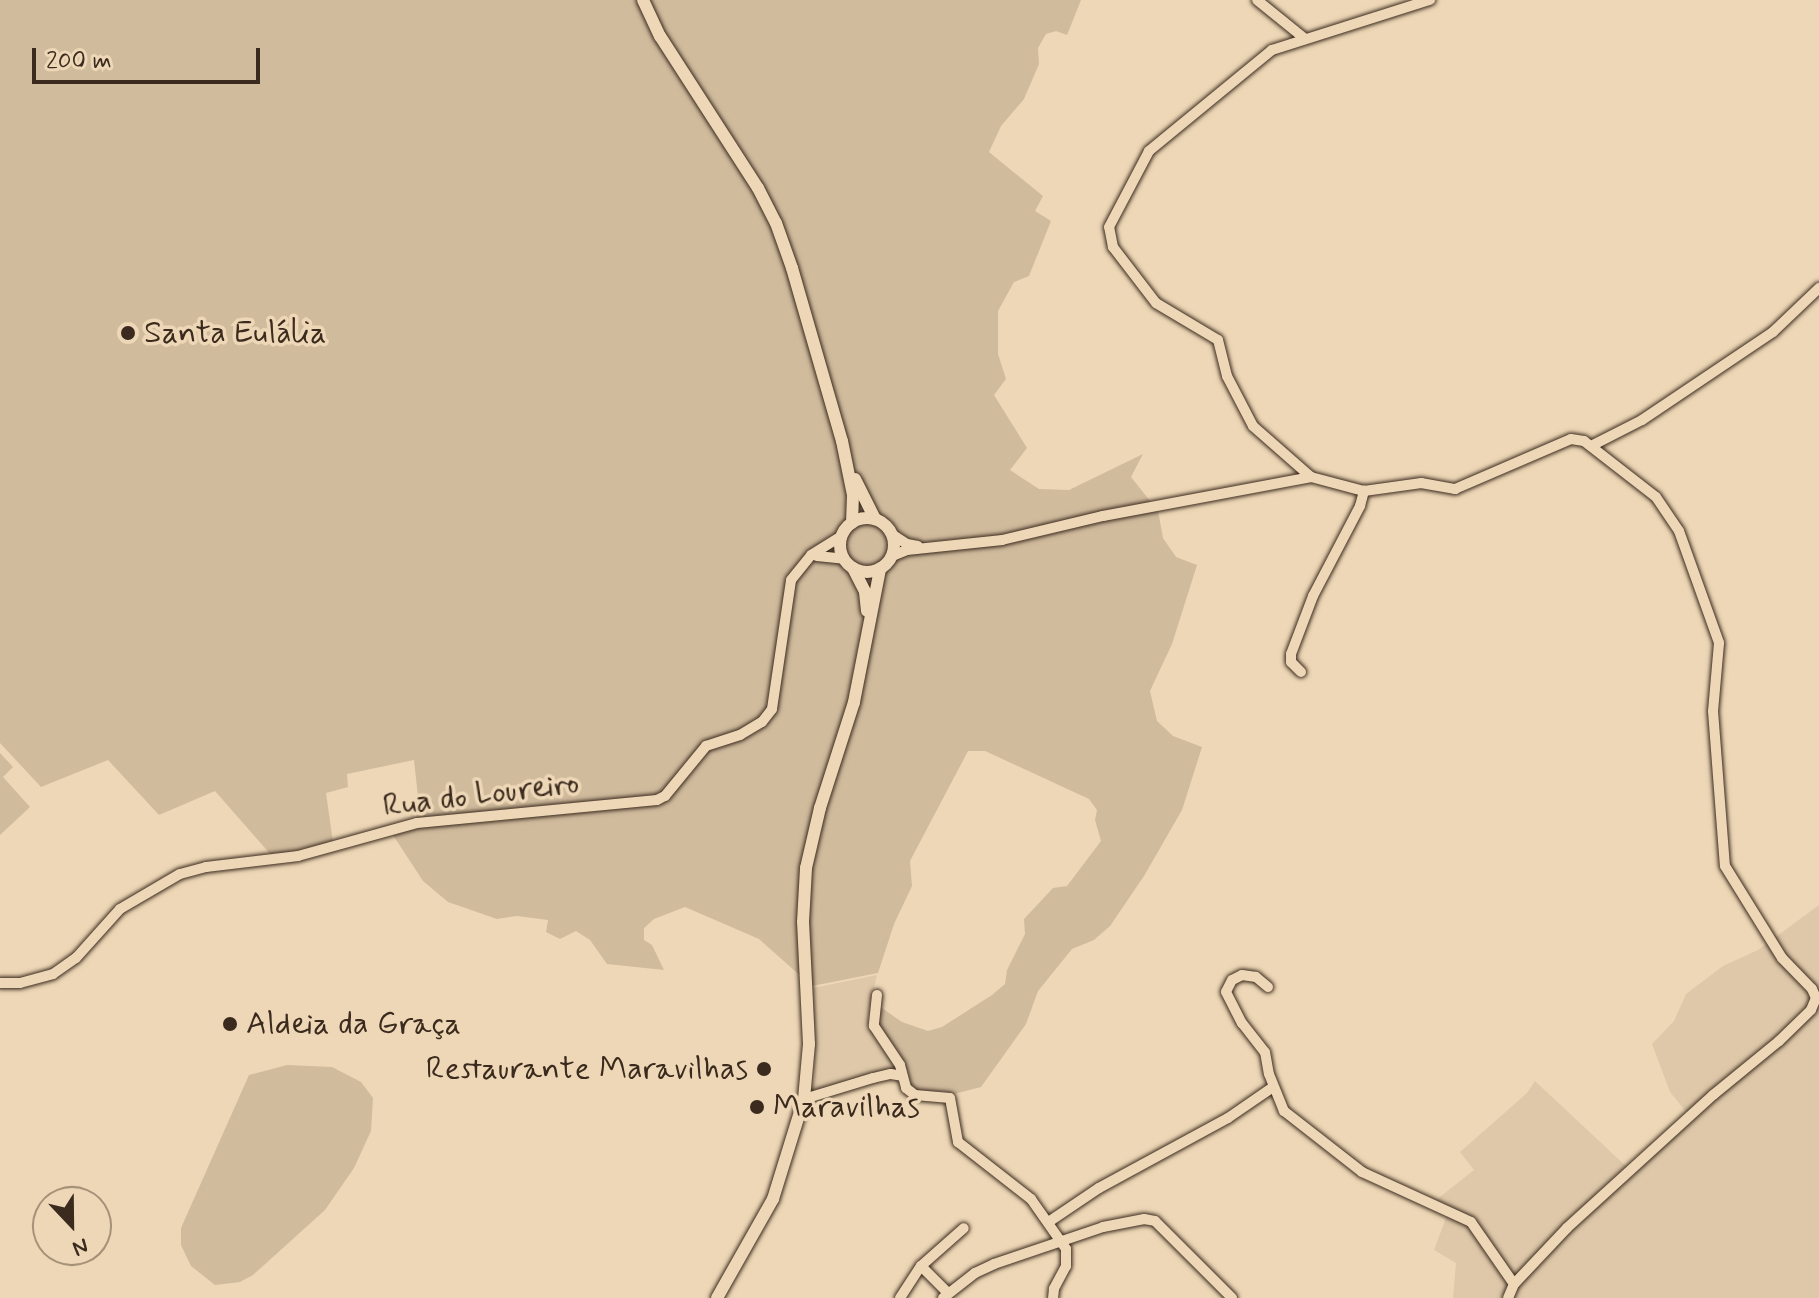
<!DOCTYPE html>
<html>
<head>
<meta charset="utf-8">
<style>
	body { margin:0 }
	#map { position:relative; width:1819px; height:1298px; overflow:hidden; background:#edd7b6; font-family:Mynerve,sans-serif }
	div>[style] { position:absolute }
	.built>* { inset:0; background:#dec8a9 }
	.green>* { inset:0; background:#d0bb9d }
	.roads { filter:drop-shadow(0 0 2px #3b2a1e) drop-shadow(0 0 2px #3b2a1e) }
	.minor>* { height:10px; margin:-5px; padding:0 5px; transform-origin:5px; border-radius:5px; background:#edd7b6 }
	.major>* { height:12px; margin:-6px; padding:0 6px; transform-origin:6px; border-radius:6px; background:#edd7b6 }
	.major>.ring { margin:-6px; padding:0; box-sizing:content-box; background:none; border:12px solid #edd7b6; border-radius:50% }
	.dots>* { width:22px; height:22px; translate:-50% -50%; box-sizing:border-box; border:4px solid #edd7b6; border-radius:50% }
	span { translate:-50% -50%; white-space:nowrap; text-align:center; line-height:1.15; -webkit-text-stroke:7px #edd7b6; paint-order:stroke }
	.poi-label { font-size:32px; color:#3b2a1e }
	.left { translate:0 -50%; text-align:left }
	.right { translate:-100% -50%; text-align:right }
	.street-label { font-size:32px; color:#3b2a1e }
	.north { position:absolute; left:32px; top:1186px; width:80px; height:80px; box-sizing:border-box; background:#edd7b6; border:2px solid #a69279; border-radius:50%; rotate:158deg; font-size:22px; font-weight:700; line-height:32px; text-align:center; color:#3b2a1e }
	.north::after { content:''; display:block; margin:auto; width:28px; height:36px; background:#3b2a1e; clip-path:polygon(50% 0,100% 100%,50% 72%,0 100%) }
	.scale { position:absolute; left:32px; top:48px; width:228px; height:36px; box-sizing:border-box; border:4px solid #3b2a1e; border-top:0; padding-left:10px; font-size:24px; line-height:28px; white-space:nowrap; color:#3b2a1e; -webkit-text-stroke:6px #edd7b6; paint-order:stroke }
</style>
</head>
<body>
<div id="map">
	<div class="built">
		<i style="clip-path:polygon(1819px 905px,1819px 1298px,1453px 1298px,1456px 1263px,1434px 1250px,1447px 1215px,1436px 1200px,1474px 1170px,1460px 1152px,1527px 1093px,1535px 1081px,1629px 1169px,1688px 1114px,1670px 1092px,1652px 1044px,1674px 1021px,1686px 994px,1723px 966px,1758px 950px)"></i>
		<i style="clip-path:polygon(877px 975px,868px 1016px,869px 1028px,901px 1075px,808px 1099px,815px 1080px,813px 988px)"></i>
	</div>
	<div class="green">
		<i style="clip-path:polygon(0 0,1081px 0,1067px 35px,1056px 31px,1046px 34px,1038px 48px,1039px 64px,1024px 99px,1001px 126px,989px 152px,1043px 196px,1035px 211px,1051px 221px,1029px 276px,1014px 282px,998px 311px,998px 354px,1006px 379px,994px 395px,1027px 448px,1010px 470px,1039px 489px,1069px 490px,1143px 454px,1131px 477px,1158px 511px,1163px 538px,1176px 557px,1197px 565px,1172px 644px,1150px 691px,1157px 721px,1173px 736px,1202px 747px,1182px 810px,1144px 876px,1110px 926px,1094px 940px,1072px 949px,1038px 991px,1026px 1024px,981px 1087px,954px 1094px,943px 1091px,919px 1092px,911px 1088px,875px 1026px,879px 1006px,902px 1022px,928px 1031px,942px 1027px,992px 995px,1005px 984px,1007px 970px,1025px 934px,1024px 919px,1053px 888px,1067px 886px,1101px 841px,1095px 820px,1097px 810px,1089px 799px,985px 751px,968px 751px,910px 861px,912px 886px,894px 924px,878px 973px,812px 986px,759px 939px,685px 907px,654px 919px,644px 928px,644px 940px,652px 945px,664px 970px,607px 964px,590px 940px,576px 931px,560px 939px,546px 932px,548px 920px,517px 916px,497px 919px,448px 902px,423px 881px,393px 835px,392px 832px,420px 815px,414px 760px,347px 774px,348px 787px,326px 793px,333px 842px,272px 856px,215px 791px,159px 815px,108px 760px,41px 787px,0 743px)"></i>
		<i style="clip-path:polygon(0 753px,13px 767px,3px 777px,30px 807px,0 835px)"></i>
		<i style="clip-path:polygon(287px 1065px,332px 1067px,361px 1082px,373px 1098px,371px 1131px,354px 1168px,325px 1210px,253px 1275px,240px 1282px,215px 1285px,191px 1266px,181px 1245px,181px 1228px,249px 1075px)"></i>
	</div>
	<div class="roads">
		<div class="minor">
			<i style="left:1257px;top:0;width:60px;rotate:39deg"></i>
			<i style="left:1591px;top:446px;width:57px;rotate:-27deg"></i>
			<i style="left:1642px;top:420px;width:158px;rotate:-33.9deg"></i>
			<i style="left:1773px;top:332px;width:64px;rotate:-43.7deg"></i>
			<i style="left:1311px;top:477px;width:77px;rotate:-138.7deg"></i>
			<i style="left:1253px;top:426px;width:56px;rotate:-117.5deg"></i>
			<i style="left:1227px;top:376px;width:37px;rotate:-104deg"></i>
			<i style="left:1218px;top:340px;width:72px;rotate:-149.2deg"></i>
			<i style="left:1156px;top:303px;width:71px;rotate:-127.5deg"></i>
			<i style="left:1113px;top:247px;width:20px;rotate:-101deg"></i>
			<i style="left:1109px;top:227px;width:86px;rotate:-62.2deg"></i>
			<i style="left:1149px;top:151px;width:159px;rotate:-39.4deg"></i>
			<i style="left:1272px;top:50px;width:166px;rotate:-17.6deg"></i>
			<i style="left:893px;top:535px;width:17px;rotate:33deg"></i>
			<i style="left:907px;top:544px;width:11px;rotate:10deg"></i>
			<i style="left:817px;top:556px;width:27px;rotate:6deg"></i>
			<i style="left:892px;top:556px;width:16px;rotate:-22deg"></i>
			<i style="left:907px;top:550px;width:96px;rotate:-6deg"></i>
			<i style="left:1002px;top:540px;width:104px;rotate:-13.4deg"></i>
			<i style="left:1103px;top:516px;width:212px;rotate:-10.6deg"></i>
			<i style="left:1311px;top:477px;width:55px;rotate:14.8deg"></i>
			<i style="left:1364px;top:491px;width:58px;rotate:-8deg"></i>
			<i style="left:1421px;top:483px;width:35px;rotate:10deg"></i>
			<i style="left:1455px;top:489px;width:126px;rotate:-23.3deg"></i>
			<i style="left:1571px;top:439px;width:13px;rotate:9deg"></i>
			<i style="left:1584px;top:441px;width:91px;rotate:37.9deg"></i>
			<i style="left:1656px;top:497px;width:41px;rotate:55.9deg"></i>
			<i style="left:1679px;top:531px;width:119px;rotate:70.3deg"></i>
			<i style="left:1719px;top:643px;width:68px;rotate:95deg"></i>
			<i style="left:1713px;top:711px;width:155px;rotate:85.6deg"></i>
			<i style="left:1725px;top:866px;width:108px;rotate:58.2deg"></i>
			<i style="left:1782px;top:958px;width:43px;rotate:45.9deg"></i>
			<i style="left:1812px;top:989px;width:10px;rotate:66deg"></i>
			<i style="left:1816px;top:998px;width:13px;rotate:113deg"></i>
			<i style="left:1811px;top:1010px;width:45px;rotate:135.9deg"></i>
			<i style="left:1779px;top:1041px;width:85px;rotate:140.7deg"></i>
			<i style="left:1713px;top:1095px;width:197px;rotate:137.7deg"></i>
			<i style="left:1567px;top:1228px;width:77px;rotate:133.4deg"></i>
			<i style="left:1514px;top:1284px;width:15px;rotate:113deg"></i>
			<i style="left:1301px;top:672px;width:14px;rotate:-135deg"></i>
			<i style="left:1291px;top:662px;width:8px;rotate:-90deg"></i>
			<i style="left:1291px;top:654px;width:62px;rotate:-69.2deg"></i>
			<i style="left:1313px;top:596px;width:102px;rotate:-62.4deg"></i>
			<i style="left:1360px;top:506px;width:16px;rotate:-75deg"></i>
			<i style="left:0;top:983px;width:20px"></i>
			<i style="left:20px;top:983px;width:34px;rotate:-15deg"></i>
			<i style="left:53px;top:974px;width:28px;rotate:-35deg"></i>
			<i style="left:76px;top:958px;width:66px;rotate:-48.1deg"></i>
			<i style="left:120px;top:909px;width:69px;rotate:-30.3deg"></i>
			<i style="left:180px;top:874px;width:27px;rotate:-15deg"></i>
			<i style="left:206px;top:867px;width:93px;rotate:-6.8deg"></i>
			<i style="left:298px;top:856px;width:123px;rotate:-15.5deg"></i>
			<i style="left:417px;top:823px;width:241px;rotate:-5.5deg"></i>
			<i style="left:657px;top:800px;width:9px;rotate:-27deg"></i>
			<i style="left:665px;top:796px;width:65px;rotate:-50.6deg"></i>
			<i style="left:706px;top:746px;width:36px;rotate:-18deg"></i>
			<i style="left:740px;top:735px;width:26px;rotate:-31deg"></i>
			<i style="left:762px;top:722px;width:16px;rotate:-52deg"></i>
			<i style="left:772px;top:709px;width:130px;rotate:-81.6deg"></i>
			<i style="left:791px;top:580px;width:32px;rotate:-51deg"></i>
			<i style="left:811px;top:555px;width:36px;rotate:-32deg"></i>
			<i style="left:1268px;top:987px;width:16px;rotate:-140deg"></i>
			<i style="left:1256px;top:977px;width:14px;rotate:-172deg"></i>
			<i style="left:1242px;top:975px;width:11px;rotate:153deg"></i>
			<i style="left:1232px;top:980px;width:13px;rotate:117deg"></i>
			<i style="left:1226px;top:992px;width:35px;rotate:63deg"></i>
			<i style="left:1242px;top:1023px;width:37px;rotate:52deg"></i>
			<i style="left:1265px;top:1052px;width:22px;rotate:80deg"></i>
			<i style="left:1269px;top:1074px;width:40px;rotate:68deg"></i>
			<i style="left:1284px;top:1111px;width:99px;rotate:38deg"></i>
			<i style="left:1362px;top:1172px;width:120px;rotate:24.6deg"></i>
			<i style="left:1471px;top:1222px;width:75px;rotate:55.3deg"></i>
			<i style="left:877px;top:995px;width:31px;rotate:96deg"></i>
			<i style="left:874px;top:1026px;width:47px;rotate:56.3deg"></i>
			<i style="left:900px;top:1065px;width:24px;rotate:75deg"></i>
			<i style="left:906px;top:1088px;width:11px;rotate:38deg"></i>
			<i style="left:915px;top:1095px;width:35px;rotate:5deg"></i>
			<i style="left:950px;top:1098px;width:45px;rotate:79.7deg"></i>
			<i style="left:958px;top:1142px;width:93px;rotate:38deg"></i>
			<i style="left:1031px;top:1199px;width:61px;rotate:55deg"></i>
			<i style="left:1066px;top:1249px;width:17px;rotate:90deg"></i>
			<i style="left:1066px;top:1266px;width:26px;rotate:118deg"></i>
			<i style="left:1054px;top:1289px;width:9px;rotate:96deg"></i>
			<i style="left:804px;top:1099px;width:72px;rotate:-16.9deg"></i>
			<i style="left:873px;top:1078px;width:18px;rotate:-13deg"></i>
			<i style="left:891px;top:1074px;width:11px;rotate:10deg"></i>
			<i style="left:1050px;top:1221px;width:59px;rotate:-34deg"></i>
			<i style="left:1099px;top:1188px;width:147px;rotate:-28.5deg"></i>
			<i style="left:1228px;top:1118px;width:55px;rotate:-34.6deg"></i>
			<i style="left:921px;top:1266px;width:38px;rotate:45deg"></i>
			<i style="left:900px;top:1298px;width:38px;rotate:-57deg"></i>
			<i style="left:921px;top:1266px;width:57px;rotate:-41.5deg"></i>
			<i style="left:943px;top:1298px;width:41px;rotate:-38deg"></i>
			<i style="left:975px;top:1273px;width:21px;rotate:-25deg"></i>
			<i style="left:994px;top:1264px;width:115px;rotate:-18.7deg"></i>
			<i style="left:1103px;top:1227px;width:42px;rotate:-11deg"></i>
			<i style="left:1144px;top:1219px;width:11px;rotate:10deg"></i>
			<i style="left:1155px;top:1221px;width:109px;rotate:45deg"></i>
		</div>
		<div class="major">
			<i style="left:643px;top:0;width:40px;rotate:65deg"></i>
			<i style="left:660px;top:36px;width:181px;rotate:57.2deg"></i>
			<i style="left:758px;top:188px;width:39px;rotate:63deg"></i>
			<i style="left:776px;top:223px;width:48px;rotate:70.4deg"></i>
			<i style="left:792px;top:268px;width:180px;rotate:73.9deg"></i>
			<i style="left:842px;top:441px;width:55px;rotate:78.5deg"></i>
			<i style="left:853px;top:495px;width:28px;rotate:92deg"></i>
			<i style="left:855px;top:479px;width:45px;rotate:63.4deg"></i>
			<i class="ring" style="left:840px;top:518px;width:42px;height:42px"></i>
			<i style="left:853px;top:568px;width:27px;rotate:63deg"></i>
			<i style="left:865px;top:592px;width:19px;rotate:84deg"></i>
			<i style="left:717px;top:1298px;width:114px;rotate:-60.5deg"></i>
			<i style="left:773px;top:1199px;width:105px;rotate:-72.8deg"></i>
			<i style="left:804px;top:1099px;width:55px;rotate:-84.8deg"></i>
			<i style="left:809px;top:1044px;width:122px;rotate:-92.8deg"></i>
			<i style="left:803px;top:922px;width:54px;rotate:-86.8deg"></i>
			<i style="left:806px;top:868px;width:62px;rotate:-76.9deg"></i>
			<i style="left:820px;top:808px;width:111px;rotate:-72.2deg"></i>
			<i style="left:854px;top:702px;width:136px;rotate:-78.9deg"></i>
		</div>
	</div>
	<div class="dots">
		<i style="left:128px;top:333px;background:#3b2a1e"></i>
		<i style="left:230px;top:1024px;background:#3b2a1e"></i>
		<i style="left:764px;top:1069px;background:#3b2a1e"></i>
		<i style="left:757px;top:1107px;background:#3b2a1e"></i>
	</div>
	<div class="poi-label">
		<span class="left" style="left:144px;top:333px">Santa Eulália</span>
		<span class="left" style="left:246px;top:1024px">Aldeia da Graça</span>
		<span class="right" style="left:748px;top:1069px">Restaurante Maravilhas</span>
		<span class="left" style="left:773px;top:1107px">Maravilhas</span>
	</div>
	<div class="street-label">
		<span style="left:481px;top:795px;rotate:-7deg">Rua do Loureiro</span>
	</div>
	<div class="north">N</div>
	<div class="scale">200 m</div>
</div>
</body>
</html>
